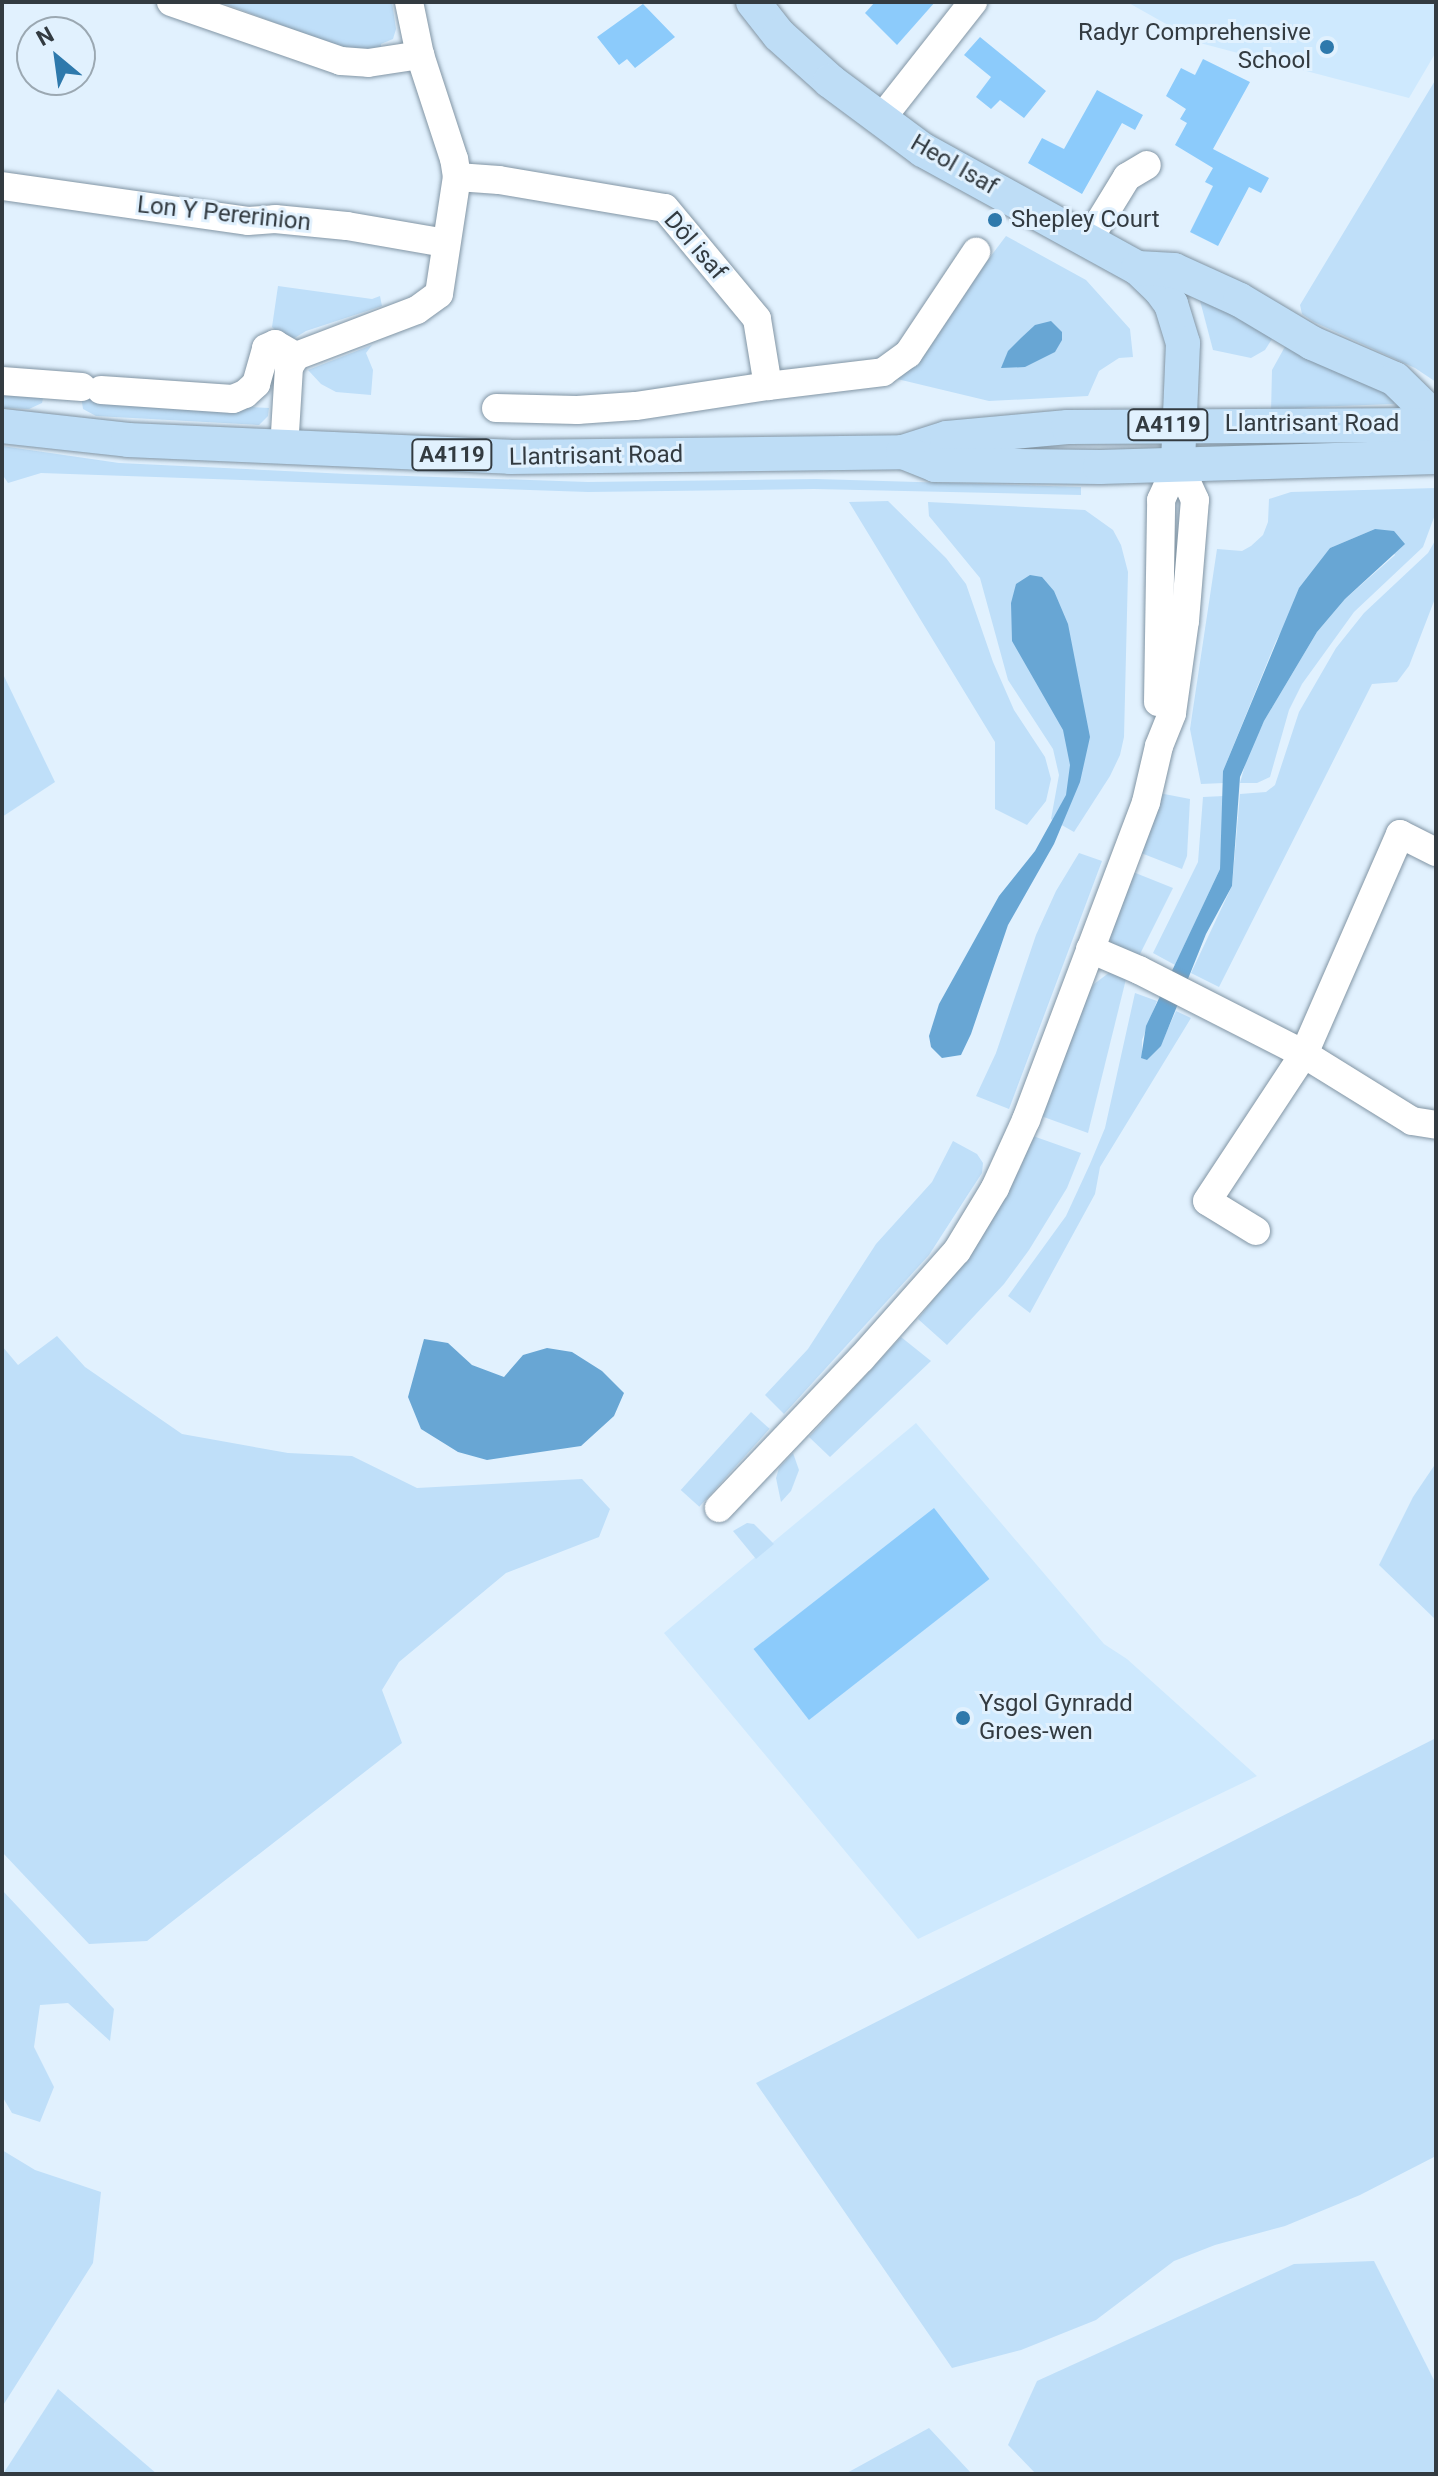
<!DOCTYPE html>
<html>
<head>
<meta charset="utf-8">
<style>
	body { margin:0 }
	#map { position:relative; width:1438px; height:2476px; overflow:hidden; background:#e1f1fe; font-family:Roboto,sans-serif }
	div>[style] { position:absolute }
	.built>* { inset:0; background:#cee9fe }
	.green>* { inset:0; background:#bfdff9; transform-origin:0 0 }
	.water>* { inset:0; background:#68a6d4 }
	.building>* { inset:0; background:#8ccbfb; transform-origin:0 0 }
	.roads { filter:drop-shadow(0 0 2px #8295a4) drop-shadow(0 0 2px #8295a4) }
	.minor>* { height:28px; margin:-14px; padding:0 14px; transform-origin:14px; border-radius:14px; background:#fff }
	.major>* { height:34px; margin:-17px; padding:0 17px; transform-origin:17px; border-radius:17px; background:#beddf6 }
	.dots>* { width:22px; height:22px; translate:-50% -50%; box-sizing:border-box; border:4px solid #e1f1fe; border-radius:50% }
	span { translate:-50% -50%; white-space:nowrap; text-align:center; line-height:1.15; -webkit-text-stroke:6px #e1f1fe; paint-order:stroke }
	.shield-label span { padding:2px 6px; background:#e1f1fe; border:2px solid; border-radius:6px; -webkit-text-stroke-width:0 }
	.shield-label { font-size:22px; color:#333b41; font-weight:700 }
	.poi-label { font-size:24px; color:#333b41 }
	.right { translate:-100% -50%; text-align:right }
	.left { translate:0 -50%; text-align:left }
	.street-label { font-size:24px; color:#333b41 }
	.frame { position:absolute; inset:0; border:4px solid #333b41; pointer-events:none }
	.north { position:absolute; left:16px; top:16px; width:80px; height:80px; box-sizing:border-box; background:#e1f1fe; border:2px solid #9ba8b2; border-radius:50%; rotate:331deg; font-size:22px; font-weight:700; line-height:32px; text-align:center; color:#333b41 }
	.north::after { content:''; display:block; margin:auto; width:28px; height:36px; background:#2e79ac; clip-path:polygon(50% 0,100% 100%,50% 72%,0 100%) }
</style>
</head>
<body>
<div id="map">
	<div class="built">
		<i style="clip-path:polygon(1127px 2px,1436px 2px,1436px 52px,1409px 98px,1200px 43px)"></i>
		<i style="clip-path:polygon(916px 1423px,1104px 1644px,1127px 1659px,1257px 1776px,918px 1939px,664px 1633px)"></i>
	</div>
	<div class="green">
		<i style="clip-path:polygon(220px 2px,392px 2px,396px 29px,393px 39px,381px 44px,381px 48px,368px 51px,339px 47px)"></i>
		<i style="clip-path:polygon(1436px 79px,1436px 382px,1415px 368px,1314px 322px,1302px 314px,1300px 305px)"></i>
		<i style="clip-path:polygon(1006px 236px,1086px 280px,1130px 329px,1133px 357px,1119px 358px,1099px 371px,1088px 396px,989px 401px,893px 378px,907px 367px)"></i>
		<i style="clip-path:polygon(278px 286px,372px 299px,380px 296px,382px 306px,306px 331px,288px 342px,272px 327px)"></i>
		<i style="clip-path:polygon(1198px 293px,1274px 336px,1265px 350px,1251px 358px,1213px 350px)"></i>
		<i style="clip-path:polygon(1287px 343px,1377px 386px,1396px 400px,1394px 404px,1310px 407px,1271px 412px,1272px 370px)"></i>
		<i style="clip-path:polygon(372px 345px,366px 353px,373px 370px,371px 395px,336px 392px,321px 384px,308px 370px)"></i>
		<i style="clip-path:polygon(2px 388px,44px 394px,42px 403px,29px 409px,2px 408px)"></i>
		<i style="clip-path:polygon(81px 396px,232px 406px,269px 408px,268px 416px,259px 425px,96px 416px,83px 409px)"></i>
		<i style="clip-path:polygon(2px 446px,119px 463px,347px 474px,588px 482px,816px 479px,1081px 487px,1081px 495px,814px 489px,588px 492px,41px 473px,8px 483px,2px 474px)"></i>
		<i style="clip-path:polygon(1436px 488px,1436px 512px,1423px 547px,1354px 612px,1302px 684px,1289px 710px,1270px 777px,1257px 783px,1240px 783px,1248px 754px,1264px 721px,1317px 632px,1345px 599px,1395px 555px,1375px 529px,1330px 548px,1276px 641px,1223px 771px,1224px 783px,1201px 784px,1190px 729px,1217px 549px,1242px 551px,1251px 546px,1263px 535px,1268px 522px,1269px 499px,1291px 492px)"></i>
		<i style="clip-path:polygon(888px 501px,946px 558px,966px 584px,993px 662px,1014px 710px,1045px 757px,1051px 779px,1046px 801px,1027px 825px,995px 809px,995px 742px,849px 502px)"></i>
		<i style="clip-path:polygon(928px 502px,1085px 510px,1113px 530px,1121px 545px,1128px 572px,1124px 737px,1120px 755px,1110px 776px,1074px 832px,1051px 819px,1059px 775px,1053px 749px,1008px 680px,980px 578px,929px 516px)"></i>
		<i style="clip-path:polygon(1436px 539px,1436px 596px,1409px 666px,1397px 682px,1372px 684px,1219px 987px,1191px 973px,1232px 886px,1240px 794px,1266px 792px,1275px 785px,1299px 712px,1336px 648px,1364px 613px,1428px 553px)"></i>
		<i style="clip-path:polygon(2px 672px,55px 782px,2px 817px)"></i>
		<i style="clip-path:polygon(1159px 793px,1190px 799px,1187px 856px,1182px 869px,1141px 853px)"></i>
		<i style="clip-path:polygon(1224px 796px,1220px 869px,1175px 965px,1153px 953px,1198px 862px,1203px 797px)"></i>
		<i style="clip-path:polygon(1079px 853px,1102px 861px,1009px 1109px,976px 1096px,996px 1053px,1036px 935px,1056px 891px)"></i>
		<i style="clip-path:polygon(1133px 872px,1173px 888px,1136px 962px,1111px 944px,1110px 937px)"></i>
		<i style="clip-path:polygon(1110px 972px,1127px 975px,1088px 1133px,1041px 1116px,1081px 1004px,1094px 984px)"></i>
		<i style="clip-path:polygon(1135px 993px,1157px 1001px,1142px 1040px,1142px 1058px,1147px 1060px,1160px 1046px,1176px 1011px,1191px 1018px,1100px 1167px,1095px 1194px,1030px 1313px,1008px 1296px,1066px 1216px,1090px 1164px,1105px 1128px)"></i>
		<i style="clip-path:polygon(1033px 1136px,1081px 1153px,1067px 1188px,1029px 1250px,1004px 1284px,947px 1345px,918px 1319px,980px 1240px,1019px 1170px)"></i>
		<i style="clip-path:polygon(953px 1141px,977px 1154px,983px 1163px,982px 1173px,967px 1196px,929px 1255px,784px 1414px,765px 1395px,808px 1349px,876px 1244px,932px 1182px)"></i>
		<i style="clip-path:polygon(57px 1336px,85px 1367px,182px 1434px,288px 1453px,352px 1456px,417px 1488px,582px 1479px,610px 1509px,599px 1537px,506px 1573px,399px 1662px,382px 1690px,402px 1743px,147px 1941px,89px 1944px,2px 1852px,2px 1346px,18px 1365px)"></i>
		<i style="clip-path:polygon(901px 1337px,931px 1361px,830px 1457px,809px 1437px)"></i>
		<i style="left:751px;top:1412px;width:25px;height:105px;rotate:42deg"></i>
		<i style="clip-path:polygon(793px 1453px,799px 1470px,791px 1491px,781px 1502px,776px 1478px,779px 1468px)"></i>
		<i style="clip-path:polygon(1436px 1463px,1436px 1620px,1379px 1565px,1413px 1497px)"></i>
		<i style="clip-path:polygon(747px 1523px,754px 1524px,774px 1544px,756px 1559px,733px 1531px)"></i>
		<i style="clip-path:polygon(1436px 1738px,1436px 2156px,1360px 2195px,1285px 2226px,1215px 2245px,1174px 2261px,1096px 2320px,1021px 2350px,952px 2368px,756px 2083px)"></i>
		<i style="clip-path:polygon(2px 1890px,114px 2009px,110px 2041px,68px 2003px,40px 2005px,34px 2047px,54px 2087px,40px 2122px,12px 2113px,2px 2096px)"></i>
		<i style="clip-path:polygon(2px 2150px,35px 2170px,101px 2192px,93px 2263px,2px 2407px)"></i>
		<i style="clip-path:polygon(1374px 2261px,1436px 2384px,1436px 2474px,1036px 2474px,1008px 2445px,1037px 2381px,1294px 2264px)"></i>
		<i style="clip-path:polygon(58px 2389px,157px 2474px,3px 2474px)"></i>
		<i style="clip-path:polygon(929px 2428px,972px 2474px,845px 2474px)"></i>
	</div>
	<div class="water">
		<i style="clip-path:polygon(1051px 321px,1062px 332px,1062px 340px,1055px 352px,1025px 367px,1001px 368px,1008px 351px,1021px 338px,1035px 325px)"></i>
		<i style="clip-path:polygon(1375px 529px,1394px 531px,1405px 544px,1345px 599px,1317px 632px,1264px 721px,1240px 777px,1232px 886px,1206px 934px,1161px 1046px,1147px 1060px,1141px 1058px,1146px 1026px,1220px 869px,1223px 771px,1299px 588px,1330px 548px)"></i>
		<i style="clip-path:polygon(1030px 575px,1042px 577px,1054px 591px,1068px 624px,1090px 737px,1080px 782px,1054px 844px,1008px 925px,971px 1034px,961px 1055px,942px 1058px,931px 1047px,929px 1036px,939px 1004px,999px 896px,1035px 851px,1066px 795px,1070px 765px,1063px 730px,1012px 641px,1011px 603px,1016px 584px)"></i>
		<i style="clip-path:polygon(424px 1339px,448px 1343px,472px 1365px,504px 1377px,523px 1355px,547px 1348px,572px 1352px,602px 1371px,624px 1393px,614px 1416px,581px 1446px,487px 1460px,458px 1452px,421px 1429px,408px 1397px)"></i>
	</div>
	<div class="building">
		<i style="clip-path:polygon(875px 2px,935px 2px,897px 45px,865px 13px)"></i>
		<i style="clip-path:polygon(643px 4px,675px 37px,635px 68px,627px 59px,619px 65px,597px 37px)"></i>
		<i style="clip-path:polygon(980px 37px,1046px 91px,1024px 118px,1000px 100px,991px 109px,976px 97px,991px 77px,964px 55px)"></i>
		<i style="clip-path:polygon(1203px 59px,1250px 82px,1213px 149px,1269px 178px,1261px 193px,1249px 187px,1218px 246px,1190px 232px,1213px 186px,1205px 182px,1213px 168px,1175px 145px,1187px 123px,1180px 119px,1186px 109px,1166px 96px,1181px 68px,1195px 75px)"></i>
		<i style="clip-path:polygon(1097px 90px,1143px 115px,1135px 130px,1122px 123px,1082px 194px,1028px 163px,1042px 138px,1064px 149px)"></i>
		<i style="left:934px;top:1508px;width:90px;height:229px;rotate:52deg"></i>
	</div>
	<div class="roads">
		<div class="minor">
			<i style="left:171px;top:2px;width:180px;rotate:19.1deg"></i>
			<i style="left:341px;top:61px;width:27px;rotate:4deg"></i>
			<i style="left:368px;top:63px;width:53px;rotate:-8.7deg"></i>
			<i style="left:881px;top:119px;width:149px;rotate:-51.8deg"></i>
			<i style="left:457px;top:177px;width:42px;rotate:4.1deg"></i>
			<i style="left:499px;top:180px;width:168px;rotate:9.6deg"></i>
			<i style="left:665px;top:208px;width:144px;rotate:50.3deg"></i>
			<i style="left:757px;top:319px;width:68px;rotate:80.7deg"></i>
			<i style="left:768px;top:386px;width:134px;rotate:171.4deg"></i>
			<i style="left:635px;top:406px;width:58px;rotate:176.1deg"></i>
			<i style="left:577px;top:410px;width:81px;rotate:-178.6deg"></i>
			<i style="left:2px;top:186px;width:248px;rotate:8.1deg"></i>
			<i style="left:248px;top:221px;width:27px;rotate:-4deg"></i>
			<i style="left:275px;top:219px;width:72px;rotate:5.6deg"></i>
			<i style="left:347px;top:226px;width:99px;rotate:9.8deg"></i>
			<i style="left:1089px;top:239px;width:73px;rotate:-58.5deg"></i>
			<i style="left:1127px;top:177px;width:23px;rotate:-31deg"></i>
			<i style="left:2px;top:381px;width:80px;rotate:4.3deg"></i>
			<i style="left:768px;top:386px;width:116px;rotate:-6.9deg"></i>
			<i style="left:883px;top:372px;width:31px;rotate:-36deg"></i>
			<i style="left:908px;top:354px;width:123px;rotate:-56.3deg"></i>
			<i style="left:101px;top:390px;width:132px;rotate:3.9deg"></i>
			<i style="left:233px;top:399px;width:13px;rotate:-23deg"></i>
			<i style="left:245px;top:394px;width:15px;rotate:-42deg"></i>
			<i style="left:256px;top:384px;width:37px;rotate:-74deg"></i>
			<i style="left:266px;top:348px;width:10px;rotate:-24deg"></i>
			<i style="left:275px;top:344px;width:24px;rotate:30deg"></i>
			<i style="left:284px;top:449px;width:82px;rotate:-86.5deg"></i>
			<i style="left:289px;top:367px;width:13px;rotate:-58deg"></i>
			<i style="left:296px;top:356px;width:129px;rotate:-20.8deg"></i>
			<i style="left:417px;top:310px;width:27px;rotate:-36deg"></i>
			<i style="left:439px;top:294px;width:118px;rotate:-81.3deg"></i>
			<i style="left:457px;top:177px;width:18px;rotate:-99deg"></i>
			<i style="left:454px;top:159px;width:109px;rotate:-108.1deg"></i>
			<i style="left:420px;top:55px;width:54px;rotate:-101.7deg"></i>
			<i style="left:1158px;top:702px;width:202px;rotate:-89.1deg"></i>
			<i style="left:1161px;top:500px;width:41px;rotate:-65.3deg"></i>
			<i style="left:1090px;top:949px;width:53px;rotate:23.2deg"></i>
			<i style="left:1139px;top:970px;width:185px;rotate:27deg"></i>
			<i style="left:1304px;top:1054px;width:127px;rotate:31.8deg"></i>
			<i style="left:1412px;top:1121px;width:24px;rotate:9deg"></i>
			<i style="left:1256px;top:1231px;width:57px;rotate:-148.5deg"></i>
			<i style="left:1207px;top:1201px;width:176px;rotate:-56.6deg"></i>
			<i style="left:1304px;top:1054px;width:240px;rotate:-66.4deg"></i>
			<i style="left:1400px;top:834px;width:40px;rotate:26.6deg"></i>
			<i style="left:719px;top:1508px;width:206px;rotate:-46.4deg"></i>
			<i style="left:861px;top:1359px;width:144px;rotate:-48.4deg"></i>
			<i style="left:957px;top:1251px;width:74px;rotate:-58.9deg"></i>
			<i style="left:995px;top:1188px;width:75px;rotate:-65.5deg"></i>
			<i style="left:1026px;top:1120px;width:340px;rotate:-69.3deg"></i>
			<i style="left:1146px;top:802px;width:57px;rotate:-76.9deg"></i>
			<i style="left:1159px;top:746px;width:35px;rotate:-68deg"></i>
			<i style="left:1172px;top:713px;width:93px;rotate:-82deg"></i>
			<i style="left:1185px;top:621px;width:121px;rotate:-85.3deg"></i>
			<i style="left:1195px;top:500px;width:41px;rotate:-114.7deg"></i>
		</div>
		<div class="major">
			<i style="left:753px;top:2px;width:42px;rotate:51.8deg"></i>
			<i style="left:779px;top:35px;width:69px;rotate:42deg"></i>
			<i style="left:830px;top:81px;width:116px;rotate:36.6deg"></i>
			<i style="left:923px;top:150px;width:245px;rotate:28.8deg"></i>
			<i style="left:1138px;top:268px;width:30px;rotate:44deg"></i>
			<i style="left:1160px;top:289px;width:19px;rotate:54deg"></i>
			<i style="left:1171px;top:304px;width:41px;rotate:72.9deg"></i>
			<i style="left:1183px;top:343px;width:120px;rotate:92.4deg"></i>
			<i style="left:1138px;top:268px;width:36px;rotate:3deg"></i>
			<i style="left:1174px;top:270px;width:72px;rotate:24.4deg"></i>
			<i style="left:1240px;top:300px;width:84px;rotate:30.8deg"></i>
			<i style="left:1312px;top:343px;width:90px;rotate:23.4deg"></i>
			<i style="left:1395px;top:379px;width:57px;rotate:44.3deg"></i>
			<i style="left:2px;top:426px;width:127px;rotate:6.3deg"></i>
			<i style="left:128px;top:440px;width:382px;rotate:2.5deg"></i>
			<i style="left:510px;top:457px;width:393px;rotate:-0.7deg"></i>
			<i style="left:903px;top:452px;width:46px;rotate:-17.7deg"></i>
			<i style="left:947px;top:438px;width:121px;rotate:-5.2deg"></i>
			<i style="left:1068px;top:427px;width:368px;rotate:-0.3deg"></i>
			<i style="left:903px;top:452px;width:35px;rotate:22deg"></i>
			<i style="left:935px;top:465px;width:165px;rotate:0.7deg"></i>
			<i style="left:1100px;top:467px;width:336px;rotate:-1.7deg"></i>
		</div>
	</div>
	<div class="dots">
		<i style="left:1327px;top:47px;background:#2e79ac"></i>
		<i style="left:995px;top:220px;background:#2e79ac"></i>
		<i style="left:963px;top:1718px;background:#2e79ac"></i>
	</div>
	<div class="shield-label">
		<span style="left:1168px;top:425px">A4119</span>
		<span style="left:452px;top:455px">A4119</span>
	</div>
	<div class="poi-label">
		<span class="right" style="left:1311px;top:47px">Radyr Comprehensive<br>School</span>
		<span class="left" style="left:1011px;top:220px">Shepley Court</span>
		<span class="left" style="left:979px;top:1718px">Ysgol Gynradd<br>Groes-wen</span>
	</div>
	<div class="street-label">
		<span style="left:954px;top:165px;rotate:30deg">Heol Isaf</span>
		<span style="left:224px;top:214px;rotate:6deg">Lon Y Pererinion</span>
		<span style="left:695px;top:246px;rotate:49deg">Dôl isaf</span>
		<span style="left:1312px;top:424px">Llantrisant Road</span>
		<span style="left:596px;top:456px;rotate:-1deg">Llantrisant Road</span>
	</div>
	<div class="frame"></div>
	<div class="north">N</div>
</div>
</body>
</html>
